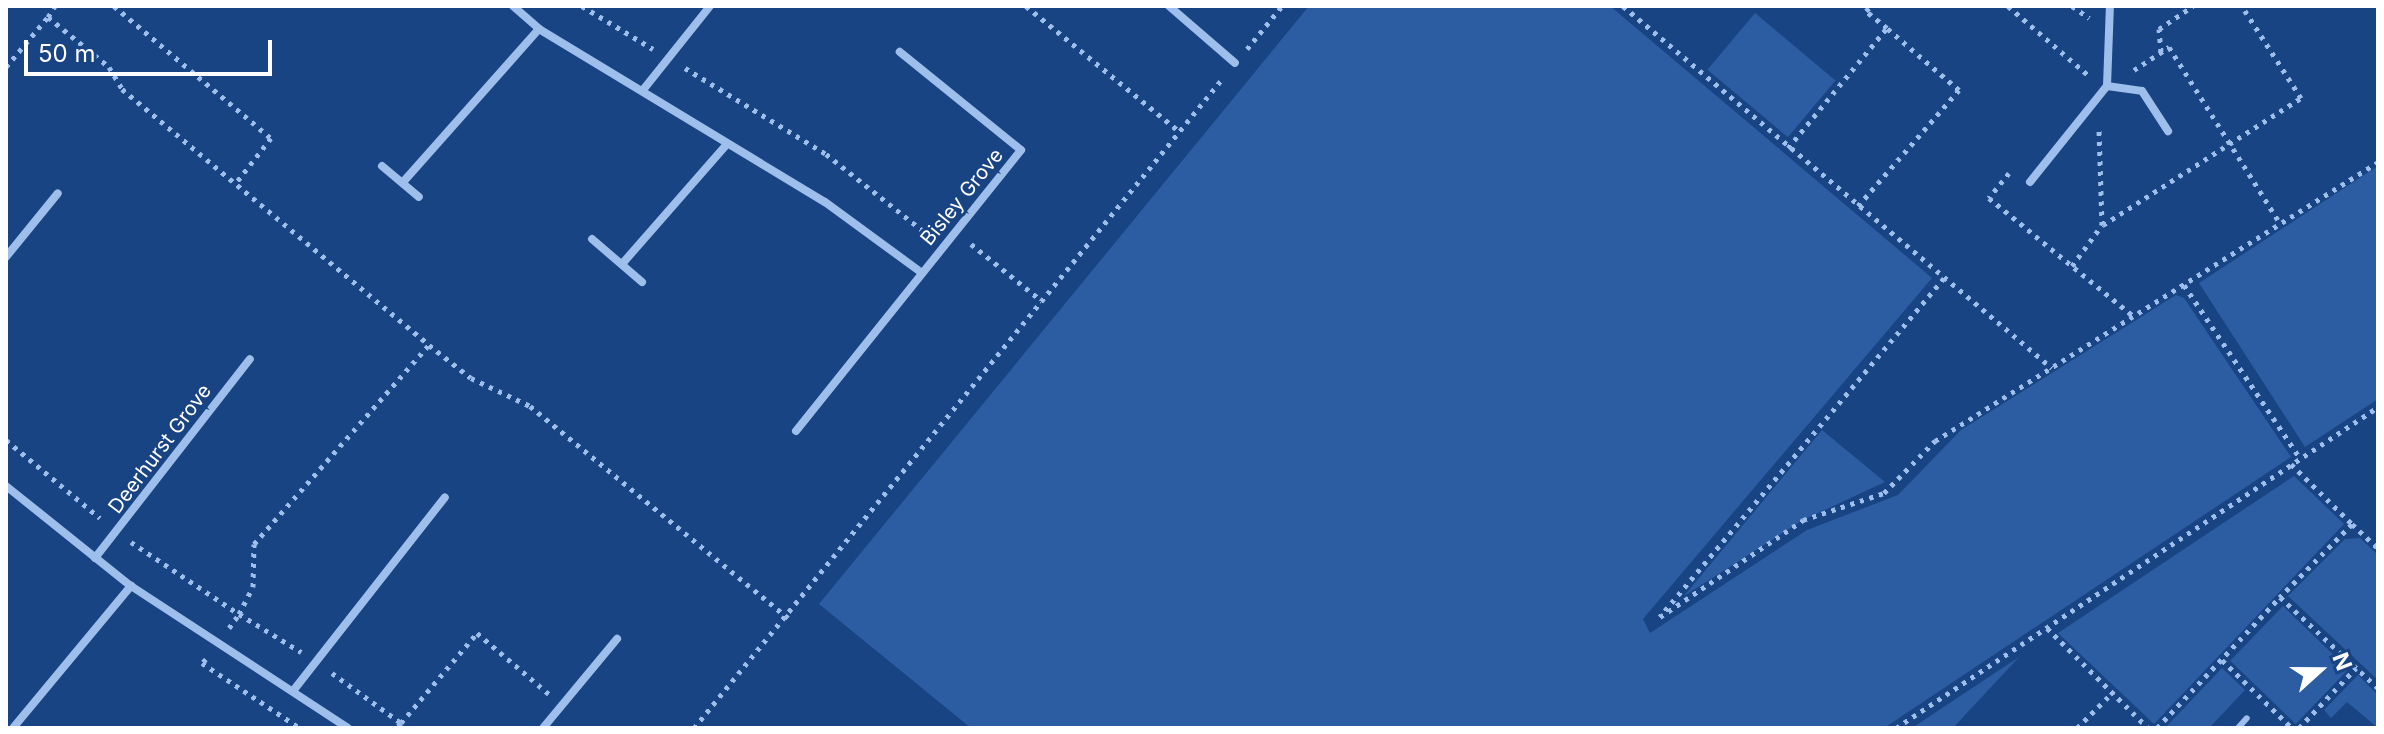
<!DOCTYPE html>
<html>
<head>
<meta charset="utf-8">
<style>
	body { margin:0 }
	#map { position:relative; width:2384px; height:734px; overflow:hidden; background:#194483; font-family:Inter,sans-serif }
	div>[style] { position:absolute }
	.green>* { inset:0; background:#2c5da2; transform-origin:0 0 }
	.path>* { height:5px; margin-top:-2.5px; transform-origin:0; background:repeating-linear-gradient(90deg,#9ebeeb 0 4px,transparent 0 10px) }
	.service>* { height:6px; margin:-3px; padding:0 3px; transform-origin:3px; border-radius:3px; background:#9ebeeb }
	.minor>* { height:8px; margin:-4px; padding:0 4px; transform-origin:4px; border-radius:4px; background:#9ebeeb }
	span { translate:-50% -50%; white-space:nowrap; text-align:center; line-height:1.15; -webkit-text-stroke:6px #194483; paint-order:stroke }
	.street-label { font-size:20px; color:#fff }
	.frame { position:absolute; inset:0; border:8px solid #fff; pointer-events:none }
	.north { position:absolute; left:2280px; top:630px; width:80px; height:80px; -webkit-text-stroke:6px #194483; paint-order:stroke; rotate:69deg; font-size:22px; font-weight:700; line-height:32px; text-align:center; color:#fff }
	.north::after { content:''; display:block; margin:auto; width:28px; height:36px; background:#fff; clip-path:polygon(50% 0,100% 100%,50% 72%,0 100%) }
	.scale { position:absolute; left:24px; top:40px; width:248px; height:36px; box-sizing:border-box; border:4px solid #fff; border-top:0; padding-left:10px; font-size:24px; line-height:28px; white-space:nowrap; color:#fff; -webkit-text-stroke:6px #194483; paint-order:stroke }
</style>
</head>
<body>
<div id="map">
	<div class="green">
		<i style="clip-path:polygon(1309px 6px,1610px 6px,1932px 278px,1643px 619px,1650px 633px,1807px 530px,1898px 495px,1961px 430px,2176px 295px,2184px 298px,2291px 457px,1884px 728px,971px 728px,819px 604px)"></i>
		<i style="left:1755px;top:13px;width:105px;height:74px;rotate:40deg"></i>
		<i style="clip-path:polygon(2378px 166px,2378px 399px,2305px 447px,2199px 283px)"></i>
		<i style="clip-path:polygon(1822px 430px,1885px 482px,1803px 520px,1684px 596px)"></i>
		<i style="clip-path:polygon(2294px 476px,2344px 524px,2154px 724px,2058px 633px)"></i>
		<i style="clip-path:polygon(2360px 538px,2378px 555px,2378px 680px,2288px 596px,2345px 539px)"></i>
		<i style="left:2283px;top:606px;width:91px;height:76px;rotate:44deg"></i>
		<i style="clip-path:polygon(2019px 657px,1953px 728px,1912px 728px)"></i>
		<i style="clip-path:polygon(2222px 668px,2245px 690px,2209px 728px,2165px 728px)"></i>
		<i style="clip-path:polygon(2358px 675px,2378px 695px,2378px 728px,2347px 702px,2331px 718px,2324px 710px)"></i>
	</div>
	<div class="path">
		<i style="left:114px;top:6px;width:205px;rotate:40.1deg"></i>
		<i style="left:271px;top:138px;width:58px;rotate:128deg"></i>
		<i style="left:582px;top:6px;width:83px;rotate:31.2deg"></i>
		<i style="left:1026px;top:6px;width:199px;rotate:39.3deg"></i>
		<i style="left:1623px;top:6px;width:561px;rotate:40.16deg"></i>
		<i style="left:2008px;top:6px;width:107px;rotate:40.8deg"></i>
		<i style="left:2072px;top:6px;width:21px;rotate:35deg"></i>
		<i style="left:48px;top:17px;width:13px;rotate:-58deg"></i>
		<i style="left:1247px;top:49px;width:55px;rotate:-50.9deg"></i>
		<i style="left:2161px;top:52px;width:23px;rotate:-95deg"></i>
		<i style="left:2159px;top:29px;width:41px;rotate:-34.1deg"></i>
		<i style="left:6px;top:67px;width:65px;rotate:-50deg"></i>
		<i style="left:48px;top:17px;width:79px;rotate:39.3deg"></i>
		<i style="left:109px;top:67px;width:26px;rotate:59deg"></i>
		<i style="left:122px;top:89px;width:400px;rotate:39.8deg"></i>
		<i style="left:685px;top:68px;width:165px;rotate:31.4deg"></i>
		<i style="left:826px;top:154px;width:129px;rotate:38.4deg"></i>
		<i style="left:2134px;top:70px;width:42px;rotate:-33.3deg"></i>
		<i style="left:2169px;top:47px;width:208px;rotate:57.8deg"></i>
		<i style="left:1788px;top:148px;width:156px;rotate:-50.5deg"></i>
		<i style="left:1887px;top:28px;width:27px;rotate:-141deg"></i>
		<i style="left:1866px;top:11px;width:7px;rotate:-45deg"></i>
		<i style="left:2009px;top:173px;width:32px;rotate:129deg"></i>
		<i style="left:1989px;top:198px;width:186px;rotate:39.3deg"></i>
		<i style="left:1858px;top:206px;width:154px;rotate:-49deg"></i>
		<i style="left:1959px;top:90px;width:95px;rotate:-139.3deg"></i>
		<i style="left:2103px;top:225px;width:235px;rotate:-32.7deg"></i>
		<i style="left:2301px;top:98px;width:109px;rotate:-122.7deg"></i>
		<i style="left:971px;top:244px;width:91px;rotate:38.8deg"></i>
		<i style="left:2072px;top:266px;width:51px;rotate:-53.8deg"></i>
		<i style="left:2102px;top:225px;width:96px;rotate:-91.8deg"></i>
		<i style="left:1944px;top:278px;width:442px;rotate:130deg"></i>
		<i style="left:1660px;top:617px;width:173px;rotate:-34.1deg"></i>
		<i style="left:1803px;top:520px;width:85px;rotate:-18.4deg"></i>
		<i style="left:1884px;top:493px;width:73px;rotate:-45.6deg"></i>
		<i style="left:1935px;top:441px;width:524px;rotate:-32.2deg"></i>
		<i style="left:2184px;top:285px;width:208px;rotate:56.2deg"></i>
		<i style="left:6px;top:440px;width:122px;rotate:39.7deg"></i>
		<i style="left:2291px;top:464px;width:86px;rotate:44.5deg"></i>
		<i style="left:2352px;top:524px;width:103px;rotate:134.6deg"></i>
		<i style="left:2280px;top:597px;width:134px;rotate:42.9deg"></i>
		<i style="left:2352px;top:524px;width:35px;rotate:43deg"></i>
		<i style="left:131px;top:542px;width:130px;rotate:33.7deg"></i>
		<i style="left:239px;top:614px;width:30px;rotate:-63deg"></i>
		<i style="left:253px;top:587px;width:43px;rotate:-88.7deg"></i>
		<i style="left:254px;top:544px;width:265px;rotate:-48.7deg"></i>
		<i style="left:429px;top:345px;width:53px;rotate:38.2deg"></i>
		<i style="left:471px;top:378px;width:65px;rotate:25.4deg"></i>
		<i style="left:530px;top:406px;width:334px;rotate:39.4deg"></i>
		<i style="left:229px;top:628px;width:17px;rotate:-54deg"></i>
		<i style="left:239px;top:614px;width:73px;rotate:31.5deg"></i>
		<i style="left:2047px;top:628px;width:142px;rotate:44.7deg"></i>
		<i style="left:206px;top:659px;width:6px;rotate:135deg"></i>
		<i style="left:202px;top:663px;width:118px;rotate:33.6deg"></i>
		<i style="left:2222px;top:660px;width:98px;rotate:44.2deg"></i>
		<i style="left:332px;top:673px;width:85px;rotate:35.9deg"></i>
		<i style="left:401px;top:723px;width:7px;rotate:135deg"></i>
		<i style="left:401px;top:723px;width:118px;rotate:-49.8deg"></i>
		<i style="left:477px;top:633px;width:94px;rotate:40.3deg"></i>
		<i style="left:694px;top:728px;width:838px;rotate:-50.86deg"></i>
		<i style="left:1896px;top:728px;width:579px;rotate:-33.66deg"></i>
		<i style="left:2077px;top:728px;width:51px;rotate:-45deg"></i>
		<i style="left:2157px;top:728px;width:180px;rotate:-46.8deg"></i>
		<i style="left:2299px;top:728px;width:83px;rotate:-46.5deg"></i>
	</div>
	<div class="service">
		<i style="left:2238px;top:728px;width:13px;rotate:-48deg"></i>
	</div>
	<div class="minor">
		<i style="left:513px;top:6px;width:35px;rotate:41deg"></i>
		<i style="left:539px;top:29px;width:334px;rotate:31.2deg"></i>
		<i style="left:825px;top:202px;width:120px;rotate:36.2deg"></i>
		<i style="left:1169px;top:6px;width:87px;rotate:40.8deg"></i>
		<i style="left:2107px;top:86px;width:35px;rotate:8deg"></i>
		<i style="left:2142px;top:91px;width:48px;rotate:57deg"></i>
		<i style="left:643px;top:90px;width:107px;rotate:-51.4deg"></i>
		<i style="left:382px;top:166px;width:48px;rotate:40deg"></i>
		<i style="left:404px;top:181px;width:203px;rotate:-48.4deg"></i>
		<i style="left:2030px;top:182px;width:123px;rotate:-51.3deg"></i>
		<i style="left:2107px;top:86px;width:80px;rotate:-87.9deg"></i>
		<i style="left:592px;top:239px;width:66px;rotate:40.7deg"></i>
		<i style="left:6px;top:257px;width:82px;rotate:-50.9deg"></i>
		<i style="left:622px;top:264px;width:159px;rotate:-48.8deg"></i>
		<i style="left:796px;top:431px;width:360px;rotate:-51.3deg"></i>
		<i style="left:1021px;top:150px;width:156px;rotate:-141deg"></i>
		<i style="left:6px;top:486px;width:160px;rotate:38.7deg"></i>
		<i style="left:131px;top:586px;width:259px;rotate:33.2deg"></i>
		<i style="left:95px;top:558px;width:252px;rotate:-52.1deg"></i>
		<i style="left:293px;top:691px;width:246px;rotate:-51.9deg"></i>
		<i style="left:13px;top:728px;width:185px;rotate:-50.3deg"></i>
		<i style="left:543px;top:728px;width:116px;rotate:-50.3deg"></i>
	</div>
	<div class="street-label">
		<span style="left:962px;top:197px;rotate:-51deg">Bisley Grove</span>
		<span style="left:160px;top:449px;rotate:-53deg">Deerhurst Grove</span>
	</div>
	<div class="frame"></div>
	<div class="north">N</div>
	<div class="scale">50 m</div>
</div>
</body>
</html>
